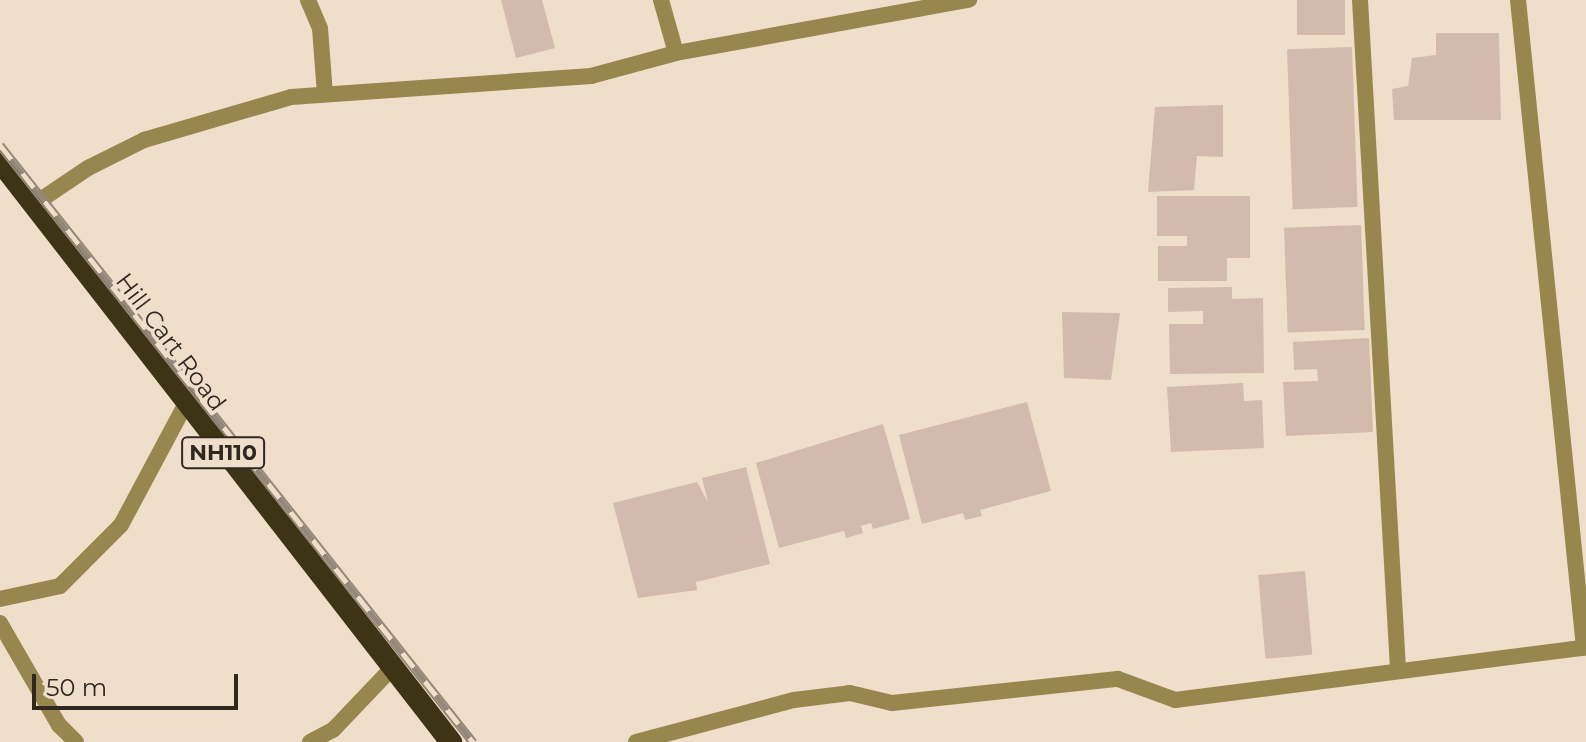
<!DOCTYPE html>
<html>
<head>
<meta charset="utf-8">
<style>
	body { margin:0 }
	#map { position:relative; width:1586px; height:742px; overflow:hidden; background:#efdec9; font-family:Montserrat,sans-serif }
	div>[style] { position:absolute }
	.building>* { inset:0; background:#d2bbac; transform-origin:0 0 }
	.minor>* { height:16px; margin:-8px; padding:0 8px; transform-origin:8px; border-radius:8px; background:#97874e }
	.tertiary>* { height:16px; margin:-8px; padding:0 8px; transform-origin:8px; border-radius:8px; background:#97874e }
	.trunk>* { height:22px; margin:-11px; padding:0 11px; transform-origin:11px; border-radius:11px; background:#3c3415 }
	.rail>* { height:9px; margin-top:-4.5px; transform-origin:0; background:repeating-linear-gradient(90deg,#efdec9 0 18px,#948879 0 36px); box-sizing:border-box; border-block:2px solid #948879 }
	span { translate:-50% -50%; white-space:nowrap; text-align:center; line-height:1.15; -webkit-text-stroke:7px #efdec9; paint-order:stroke }
	.shield-label span { padding:2px 6px; background:#efdec9; border:2px solid; border-radius:6px; -webkit-text-stroke-width:0 }
	.shield-label { font-size:22px; color:#2e2820; font-weight:700 }
	.street-label { font-size:24px; color:#2e2820 }
	.scale { position:absolute; left:32px; top:674px; width:206px; height:36px; box-sizing:border-box; border:4px solid #2e2820; border-top:0; padding-left:10px; font-size:24px; line-height:28px; white-space:nowrap; color:#2e2820; -webkit-text-stroke:6px #efdec9; paint-order:stroke }
</style>
</head>
<body>
<div id="map">
	<div class="building">
		<i style="clip-path:polygon(501px 0,542px 0,555px 48px,516px 58px)"></i>
		<i style="left:1297px;top:0;width:48px;height:35px"></i>
		<i style="clip-path:polygon(1436px 33px,1499px 33px,1501px 120px,1394px 120px,1392px 89px,1408px 86px,1412px 58px,1436px 55px)"></i>
		<i style="left:1352px;top:47px;width:160px;height:65px;rotate:88deg"></i>
		<i style="clip-path:polygon(1223px 105px,1223px 157px,1197px 156px,1194px 190px,1148px 192px,1155px 107px)"></i>
		<i style="clip-path:polygon(1157px 196px,1250px 196px,1250px 258px,1227px 258px,1227px 281px,1158px 281px,1158px 246px,1187px 246px,1187px 236px,1157px 236px)"></i>
		<i style="left:1361px;top:225px;width:105px;height:77px;rotate:88deg"></i>
		<i style="clip-path:polygon(1232px 287px,1232px 299px,1263px 298px,1264px 373px,1170px 374px,1169px 324px,1203px 324px,1203px 311px,1168px 312px,1168px 288px)"></i>
		<i style="clip-path:polygon(1062px 312px,1120px 313px,1111px 380px,1064px 378px)"></i>
		<i style="clip-path:polygon(1369px 338px,1373px 432px,1286px 436px,1283px 382px,1318px 381px,1317px 369px,1294px 370px,1293px 342px)"></i>
		<i style="clip-path:polygon(1243px 383px,1244px 401px,1262px 400px,1264px 448px,1171px 452px,1167px 387px)"></i>
		<i style="clip-path:polygon(1027px 402px,1051px 491px,980px 510px,982px 516px,965px 520px,963px 513px,922px 524px,899px 435px)"></i>
		<i style="clip-path:polygon(883px 424px,910px 519px,873px 529px,871px 523px,861px 526px,863px 533px,846px 538px,844px 531px,779px 548px,756px 463px)"></i>
		<i style="clip-path:polygon(746px 467px,770px 564px,696px 582px,697px 590px,638px 598px,613px 503px,697px 482px,708px 502px,702px 478px)"></i>
		<i style="left:1305px;top:571px;width:84px;height:47px;rotate:85deg"></i>
	</div>
	<div class="minor">
		<i style="left:308px;top:0;width:30px;rotate:67deg"></i>
		<i style="left:320px;top:28px;width:66px;rotate:85.7deg"></i>
		<i style="left:661px;top:0;width:55px;rotate:74.2deg"></i>
		<i style="left:1360px;top:0;width:671px;rotate:86.75deg"></i>
		<i style="left:1518px;top:0;width:651px;rotate:84.18deg"></i>
		<i style="left:38px;top:208px;width:10px;rotate:-66deg"></i>
		<i style="left:42px;top:199px;width:55px;rotate:-34deg"></i>
		<i style="left:88px;top:168px;width:63px;rotate:-26.6deg"></i>
		<i style="left:144px;top:140px;width:153px;rotate:-16.3deg"></i>
		<i style="left:291px;top:97px;width:301px;rotate:-4deg"></i>
		<i style="left:591px;top:76px;width:88px;rotate:-15.1deg"></i>
		<i style="left:676px;top:53px;width:298px;rotate:-10.3deg"></i>
		<i style="left:0;top:599px;width:61px;rotate:-12.2deg"></i>
		<i style="left:60px;top:586px;width:86px;rotate:-45deg"></i>
		<i style="left:121px;top:525px;width:136px;rotate:-61.9deg"></i>
		<i style="left:636px;top:742px;width:163px;rotate:-14.9deg"></i>
		<i style="left:794px;top:700px;width:56px;rotate:-7.1deg"></i>
		<i style="left:850px;top:693px;width:43px;rotate:13.4deg"></i>
		<i style="left:892px;top:703px;width:227px;rotate:-6.1deg"></i>
		<i style="left:1118px;top:679px;width:61px;rotate:20.2deg"></i>
		<i style="left:1175px;top:700px;width:414px;rotate:-7.3deg"></i>
	</div>
	<div class="tertiary">
		<i style="left:0;top:623px;width:118px;rotate:60deg"></i>
		<i style="left:59px;top:725px;width:24px;rotate:45deg"></i>
		<i style="left:310px;top:742px;width:26px;rotate:-28deg"></i>
		<i style="left:333px;top:730px;width:87px;rotate:-46.4deg"></i>
	</div>
	<div class="trunk">
		<i style="left:0;top:161px;width:736px;rotate:52.18deg"></i>
	</div>
	<div class="rail">
		<i style="left:0;top:145px;width:762px;rotate:51.61deg"></i>
	</div>
	<div class="shield-label">
		<span style="left:223px;top:453px">NH110</span>
	</div>
	<div class="street-label">
		<span style="left:171px;top:342px;rotate:53deg">Hill Cart Road</span>
	</div>
	<div class="scale">50 m</div>
</div>
</body>
</html>
